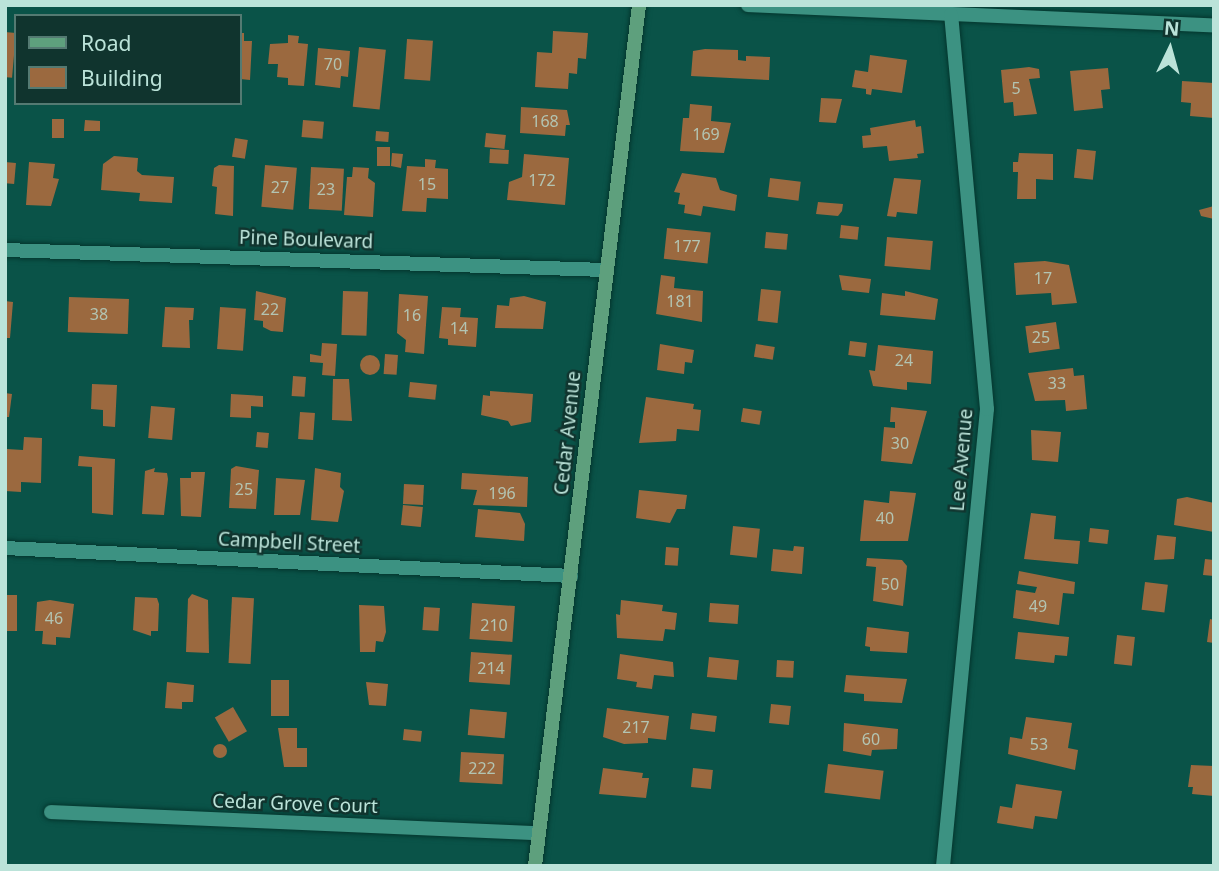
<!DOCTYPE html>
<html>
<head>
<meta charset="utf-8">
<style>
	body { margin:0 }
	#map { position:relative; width:1219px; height:871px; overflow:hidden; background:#0a5348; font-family:"Noto Sans",sans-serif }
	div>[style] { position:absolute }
	.building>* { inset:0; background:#9b693f; transform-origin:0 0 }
	.round { border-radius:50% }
	.roads { filter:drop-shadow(0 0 2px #04362e) drop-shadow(0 0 2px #04362e) }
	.street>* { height:14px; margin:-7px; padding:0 7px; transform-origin:7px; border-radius:7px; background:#3c9282 }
	.secondary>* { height:14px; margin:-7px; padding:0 7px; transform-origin:7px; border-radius:7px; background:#5ea07d }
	span { translate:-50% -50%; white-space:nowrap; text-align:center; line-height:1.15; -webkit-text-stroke:5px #10342e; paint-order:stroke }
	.number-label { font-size:16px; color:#b3c4b2 }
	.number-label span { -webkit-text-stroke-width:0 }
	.street-label { font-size:19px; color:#bbe3d9 }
	.frame { position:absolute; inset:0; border:7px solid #bbe3d9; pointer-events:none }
	.legend { position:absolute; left:14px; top:14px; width:228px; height:91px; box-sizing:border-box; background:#10342e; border:2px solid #547a72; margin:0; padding:9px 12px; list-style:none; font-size:21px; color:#bbe3d9 }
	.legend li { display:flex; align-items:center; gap:14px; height:35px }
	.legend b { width:35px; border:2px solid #547a72 }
	.north { position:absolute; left:1135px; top:14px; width:70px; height:70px; -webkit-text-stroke:5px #10342e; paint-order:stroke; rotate:5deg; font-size:19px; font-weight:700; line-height:28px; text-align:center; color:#bbe3d9 }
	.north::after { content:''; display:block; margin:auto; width:24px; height:32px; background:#bbe3d9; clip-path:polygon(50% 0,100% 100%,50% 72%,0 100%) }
</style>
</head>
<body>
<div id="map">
	<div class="building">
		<i style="clip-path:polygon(553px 31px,588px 33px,586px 59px,578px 58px,577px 74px,569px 73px,568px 89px,535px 87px,537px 52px,552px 53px)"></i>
		<i style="left:5px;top:32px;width:11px;height:45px;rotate:5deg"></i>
		<i style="clip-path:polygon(240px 33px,244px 33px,244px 41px,252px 41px,250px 80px,240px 79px)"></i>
		<i style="clip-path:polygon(288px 35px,299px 36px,298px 43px,308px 44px,304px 86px,288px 85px,288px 78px,277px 77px,278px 64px,268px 64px,270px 44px,288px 43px)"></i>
		<i style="left:407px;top:39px;width:26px;height:40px;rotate:4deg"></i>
		<i style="left:359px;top:47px;width:27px;height:60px;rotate:6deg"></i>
		<i style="clip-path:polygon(318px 48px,350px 51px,348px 77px,341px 76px,340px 88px,315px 85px)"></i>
		<i style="clip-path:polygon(705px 49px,738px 50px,738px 60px,746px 61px,746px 56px,770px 57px,769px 80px,691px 76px,693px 51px)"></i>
		<i style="clip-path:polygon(870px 55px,907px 60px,902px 93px,872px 89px,871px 95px,866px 94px,866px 89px,852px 87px,855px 70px,868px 72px)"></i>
		<i style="clip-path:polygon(1029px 67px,1039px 69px,1040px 78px,1029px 79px,1037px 114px,1014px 116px,1013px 102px,1004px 103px,1001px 70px)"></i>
		<i style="clip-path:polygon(1108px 68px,1110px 89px,1101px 90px,1103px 108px,1074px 111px,1070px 71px)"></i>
		<i style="clip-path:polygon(1182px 81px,1214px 83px,1214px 118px,1190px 116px,1191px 103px,1181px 102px)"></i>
		<i style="clip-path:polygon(821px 98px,842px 99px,836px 123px,819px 122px)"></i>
		<i style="clip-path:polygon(690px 104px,712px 106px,711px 121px,731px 123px,724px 153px,680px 151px,683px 118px,689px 118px)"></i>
		<i style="clip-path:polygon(521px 107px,567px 110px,570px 125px,566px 125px,565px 136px,520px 133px)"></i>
		<i style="left:52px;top:119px;width:12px;height:19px"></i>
		<i style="clip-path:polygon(85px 120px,100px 121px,100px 131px,84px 131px)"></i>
		<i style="left:303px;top:120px;width:21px;height:17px;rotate:5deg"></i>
		<i style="clip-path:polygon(915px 120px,916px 127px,921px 126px,924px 153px,917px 154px,918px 158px,889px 161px,887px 146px,863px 148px,862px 136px,871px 135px,870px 128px)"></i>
		<i style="left:376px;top:131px;width:13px;height:10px;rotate:4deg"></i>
		<i style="left:486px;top:133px;width:20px;height:14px;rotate:6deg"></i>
		<i style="left:235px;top:138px;width:13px;height:19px;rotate:9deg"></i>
		<i style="left:377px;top:147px;width:13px;height:19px"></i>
		<i style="left:490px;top:149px;width:19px;height:14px;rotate:3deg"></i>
		<i style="left:1077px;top:149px;width:19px;height:29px;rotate:6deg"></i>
		<i style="clip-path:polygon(392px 153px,403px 154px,401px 168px,391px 166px)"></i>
		<i style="clip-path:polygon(1019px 153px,1053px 154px,1053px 180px,1036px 179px,1036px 199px,1017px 199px,1018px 172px,1013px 172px,1013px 162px,1018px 162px)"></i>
		<i style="clip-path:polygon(524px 154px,569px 158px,565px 205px,507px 200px,509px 182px,522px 177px)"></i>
		<i style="clip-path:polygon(114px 156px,138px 158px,137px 171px,142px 175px,174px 177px,172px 203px,139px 201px,140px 193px,101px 190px,103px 164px)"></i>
		<i style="clip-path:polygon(425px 159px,436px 160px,435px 168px,448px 169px,448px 199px,427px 198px,426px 212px,402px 211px,407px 166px,425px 167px)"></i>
		<i style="left:5px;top:162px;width:11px;height:21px;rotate:5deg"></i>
		<i style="clip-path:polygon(29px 162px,55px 164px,53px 178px,59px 179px,51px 206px,26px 205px)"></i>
		<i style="clip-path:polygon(219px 165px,234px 166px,233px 216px,215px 214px,217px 187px,212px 186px,214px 168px)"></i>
		<i style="left:265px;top:165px;width:32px;height:42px;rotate:5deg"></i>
		<i style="left:311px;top:167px;width:33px;height:42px;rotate:3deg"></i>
		<i style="clip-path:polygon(353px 167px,369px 168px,368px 178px,375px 183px,373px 217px,344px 215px,347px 177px,352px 177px)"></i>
		<i style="clip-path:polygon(682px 173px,716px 178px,720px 190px,737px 195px,735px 211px,703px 206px,701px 216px,684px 213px,685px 205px,678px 204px,680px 193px,674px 192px)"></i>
		<i style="left:770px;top:178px;width:31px;height:19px;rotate:7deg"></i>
		<i style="clip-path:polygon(894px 178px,921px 180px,917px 214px,897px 212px,896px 217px,887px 216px)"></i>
		<i style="clip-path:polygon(818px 202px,843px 204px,842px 211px,838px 216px,816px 214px)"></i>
		<i style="clip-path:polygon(1214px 206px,1214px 219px,1201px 216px,1199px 210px)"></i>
		<i style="left:841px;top:225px;width:18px;height:13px;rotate:6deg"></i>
		<i style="left:667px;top:228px;width:44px;height:31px;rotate:6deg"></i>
		<i style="left:766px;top:232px;width:22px;height:16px;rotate:5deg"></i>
		<i style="left:887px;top:237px;width:46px;height:29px;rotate:5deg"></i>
		<i style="clip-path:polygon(1045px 261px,1069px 265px,1077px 303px,1052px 305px,1051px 293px,1016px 295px,1014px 263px)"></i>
		<i style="clip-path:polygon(661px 275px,675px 277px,674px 288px,703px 291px,702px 322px,656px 314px)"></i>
		<i style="clip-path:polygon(839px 275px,871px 279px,869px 293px,842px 290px)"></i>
		<i style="left:761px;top:289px;width:20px;height:32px;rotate:6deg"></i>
		<i style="clip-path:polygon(256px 291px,286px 298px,283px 332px,271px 331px,263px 327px,263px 321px,254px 320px)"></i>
		<i style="left:343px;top:291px;width:25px;height:44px;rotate:2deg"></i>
		<i style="clip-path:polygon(905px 291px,938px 299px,935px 320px,880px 315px,882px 293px,905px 296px)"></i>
		<i style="clip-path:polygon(399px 294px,428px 296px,424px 354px,405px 352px,406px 340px,397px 333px)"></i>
		<i style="clip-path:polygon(524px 296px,546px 302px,543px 329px,495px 328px,497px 305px,509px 306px,510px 298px)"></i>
		<i style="left:69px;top:297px;width:60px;height:35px;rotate:2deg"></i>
		<i style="clip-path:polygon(5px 301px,13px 302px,10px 338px,5px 338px)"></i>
		<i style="clip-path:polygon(165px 307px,194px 308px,193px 320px,189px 320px,190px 348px,162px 347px)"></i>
		<i style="left:220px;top:307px;width:26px;height:42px;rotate:4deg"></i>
		<i style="clip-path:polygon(442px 307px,461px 308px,460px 317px,478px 318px,476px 347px,448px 345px,448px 339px,439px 338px)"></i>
		<i style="left:1056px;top:322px;width:27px;height:31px;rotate:82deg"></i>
		<i style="left:850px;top:341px;width:17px;height:14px;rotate:7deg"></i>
		<i style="clip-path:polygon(322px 343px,337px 344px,335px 376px,322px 375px,323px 363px,310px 362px,310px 354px,321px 356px)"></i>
		<i style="clip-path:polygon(660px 344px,694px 350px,692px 363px,685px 362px,684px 374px,657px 370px)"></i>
		<i style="left:756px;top:344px;width:19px;height:13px;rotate:9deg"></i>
		<i style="clip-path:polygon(878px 345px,933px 351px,931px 384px,907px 382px,907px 390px,873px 386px,869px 370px,875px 371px)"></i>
		<i style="left:385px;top:354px;width:13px;height:20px;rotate:4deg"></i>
		<i class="round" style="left:360px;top:355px;width:20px;height:20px"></i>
		<i style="clip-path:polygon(1073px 368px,1074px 376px,1084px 375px,1087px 409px,1066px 411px,1065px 400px,1035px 401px,1028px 373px)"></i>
		<i style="left:293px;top:376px;width:13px;height:20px;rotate:4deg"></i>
		<i style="clip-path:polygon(333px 379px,349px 379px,352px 421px,332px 420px)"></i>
		<i style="left:410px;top:382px;width:27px;height:15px;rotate:6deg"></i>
		<i style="clip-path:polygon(92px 384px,117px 385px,115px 427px,103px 426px,103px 410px,91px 409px)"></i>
		<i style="clip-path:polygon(490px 391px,533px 394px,531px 422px,511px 426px,508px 421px,481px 415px,483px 395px,490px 396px)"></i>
		<i style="clip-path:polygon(5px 393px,12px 394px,9px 417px,5px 417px)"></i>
		<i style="clip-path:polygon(231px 394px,263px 396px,263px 407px,251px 406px,251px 418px,230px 417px)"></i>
		<i style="clip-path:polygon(646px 397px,694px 404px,693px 409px,701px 410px,699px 431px,677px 429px,676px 441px,639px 443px)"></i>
		<i style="left:151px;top:406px;width:24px;height:32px;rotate:5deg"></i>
		<i style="clip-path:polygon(891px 407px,927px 411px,912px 464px,881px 461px,884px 427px,895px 428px,895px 422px,890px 422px)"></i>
		<i style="left:743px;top:408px;width:19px;height:14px;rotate:9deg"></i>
		<i style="left:300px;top:412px;width:15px;height:27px;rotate:4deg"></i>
		<i style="clip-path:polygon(1031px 430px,1061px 432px,1058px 462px,1032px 460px)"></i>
		<i style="left:257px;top:432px;width:12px;height:15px;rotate:5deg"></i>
		<i style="clip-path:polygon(24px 437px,42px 438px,41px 483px,21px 482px,21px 492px,5px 491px,7px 449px,23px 450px)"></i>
		<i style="clip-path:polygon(79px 456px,115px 459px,113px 515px,92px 513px,92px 467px,78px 466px)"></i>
		<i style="clip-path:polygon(236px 466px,259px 470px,256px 509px,229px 508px,231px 469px)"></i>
		<i style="clip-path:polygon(155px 468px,154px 472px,167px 473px,168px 479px,164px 515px,142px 514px,145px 471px)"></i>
		<i style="clip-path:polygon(315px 468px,341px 473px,340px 487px,344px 491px,338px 522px,311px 520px)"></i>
		<i style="clip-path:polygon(191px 472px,205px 472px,201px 517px,181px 516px,180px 478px,191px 478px)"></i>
		<i style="clip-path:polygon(462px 473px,528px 477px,527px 507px,473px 505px,477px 490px,461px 489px)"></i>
		<i style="clip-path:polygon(276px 478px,305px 480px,300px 515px,274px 515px)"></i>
		<i style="left:404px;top:484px;width:20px;height:20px;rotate:3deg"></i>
		<i style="clip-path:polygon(639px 490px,687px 495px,685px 509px,677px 509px,670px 523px,636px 518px)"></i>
		<i style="clip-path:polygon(890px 491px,916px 493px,908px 541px,860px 541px,864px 500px,889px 503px)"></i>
		<i style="clip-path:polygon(1187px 497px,1214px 503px,1214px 532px,1174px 525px,1177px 499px)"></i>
		<i style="left:403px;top:505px;width:20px;height:20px;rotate:6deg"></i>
		<i style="clip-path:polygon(478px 509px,520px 513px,525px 524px,524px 541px,475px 537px)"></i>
		<i style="clip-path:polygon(1031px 513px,1056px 516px,1054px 539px,1080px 541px,1078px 564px,1024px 559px)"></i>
		<i style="left:733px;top:526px;width:27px;height:29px;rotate:6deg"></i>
		<i style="left:1090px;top:528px;width:19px;height:14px;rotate:6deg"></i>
		<i style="clip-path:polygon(1157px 535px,1176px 537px,1174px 559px,1154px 560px)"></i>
		<i style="clip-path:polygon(794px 546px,804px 547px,802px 574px,771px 571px,773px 549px,793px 551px)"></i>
		<i style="left:666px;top:547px;width:13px;height:18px;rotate:4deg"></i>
		<i style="clip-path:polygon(867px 558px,902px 560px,907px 566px,903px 606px,873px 601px,876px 567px,866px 566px)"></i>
		<i style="clip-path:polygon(1205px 559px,1214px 560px,1214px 576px,1203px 575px)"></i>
		<i style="clip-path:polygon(1019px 571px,1075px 582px,1074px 594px,1063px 593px,1059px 625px,1013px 618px,1016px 590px,1035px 593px,1037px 587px,1017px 584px)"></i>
		<i style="left:1145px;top:582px;width:23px;height:28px;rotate:7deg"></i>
		<i style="clip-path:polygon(192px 594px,208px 600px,209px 653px,186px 652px,188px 599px)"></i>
		<i style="left:5px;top:595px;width:12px;height:36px"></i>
		<i style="clip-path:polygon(135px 597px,157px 598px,159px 604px,158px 631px,151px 631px,151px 636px,133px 630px)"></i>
		<i style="left:232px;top:597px;width:22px;height:66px;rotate:3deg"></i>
		<i style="clip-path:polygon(50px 600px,74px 604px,70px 638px,56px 637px,56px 645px,42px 644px,43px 631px,35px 631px,37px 602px)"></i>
		<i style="clip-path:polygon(621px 600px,663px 605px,662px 611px,677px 613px,675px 630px,665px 629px,663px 641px,617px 638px,616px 614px,620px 615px)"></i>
		<i style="left:472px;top:603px;width:43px;height:36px;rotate:4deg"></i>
		<i style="left:710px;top:603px;width:29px;height:19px;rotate:4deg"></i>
		<i style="clip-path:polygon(359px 605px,384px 606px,386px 632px,383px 642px,376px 641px,375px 652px,360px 652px)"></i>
		<i style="left:424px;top:607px;width:16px;height:23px;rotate:4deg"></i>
		<i style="clip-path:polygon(1210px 619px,1214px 620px,1214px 643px,1207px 642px)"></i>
		<i style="clip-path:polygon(867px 627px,909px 632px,907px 653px,870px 651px,870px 647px,865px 646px)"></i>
		<i style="clip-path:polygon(1018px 632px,1069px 637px,1067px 656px,1055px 655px,1054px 663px,1015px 659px)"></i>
		<i style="left:1117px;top:635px;width:18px;height:29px;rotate:6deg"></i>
		<i style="left:471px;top:652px;width:41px;height:30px;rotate:4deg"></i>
		<i style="clip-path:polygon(620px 654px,673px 662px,674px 677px,654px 675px,652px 689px,636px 687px,637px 682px,617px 679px)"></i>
		<i style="left:709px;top:657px;width:30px;height:20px;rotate:6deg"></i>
		<i style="left:777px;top:660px;width:17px;height:17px;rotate:3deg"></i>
		<i style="clip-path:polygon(846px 675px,907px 679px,902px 703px,864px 701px,864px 694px,844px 692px)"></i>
		<i style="left:271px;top:680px;width:18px;height:36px"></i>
		<i style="clip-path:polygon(167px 682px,194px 685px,193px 702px,182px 702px,182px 709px,165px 708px)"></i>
		<i style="clip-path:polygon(366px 682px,388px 684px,386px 706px,369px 705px)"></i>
		<i style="left:771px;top:704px;width:20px;height:19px;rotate:6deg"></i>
		<i style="left:233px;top:707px;width:28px;height:21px;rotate:60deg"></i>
		<i style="clip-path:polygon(607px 708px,669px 716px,666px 740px,648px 738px,648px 743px,624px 744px,603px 737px)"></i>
		<i style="left:470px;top:709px;width:37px;height:26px;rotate:5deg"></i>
		<i style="left:692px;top:713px;width:25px;height:16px;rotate:7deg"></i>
		<i style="clip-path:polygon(1026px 717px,1072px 723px,1068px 748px,1078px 750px,1075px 770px,1008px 754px,1010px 737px,1022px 739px)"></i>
		<i style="clip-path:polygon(844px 723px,898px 729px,897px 749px,872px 750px,871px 756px,843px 751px)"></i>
		<i style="clip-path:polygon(278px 728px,297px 728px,297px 748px,307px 748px,307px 767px,284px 767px)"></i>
		<i style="left:404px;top:729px;width:18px;height:11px;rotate:6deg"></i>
		<i class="round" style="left:213px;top:744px;width:14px;height:14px"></i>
		<i style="left:461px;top:752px;width:43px;height:30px;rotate:3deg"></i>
		<i style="left:828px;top:764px;width:56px;height:29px;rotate:7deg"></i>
		<i style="clip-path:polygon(1191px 765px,1214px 766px,1214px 796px,1192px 794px,1193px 787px,1188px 787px)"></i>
		<i style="clip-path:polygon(603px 768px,643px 773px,642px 778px,649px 778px,646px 798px,599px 794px)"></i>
		<i style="left:693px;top:768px;width:20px;height:19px;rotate:6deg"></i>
		<i style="clip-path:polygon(1016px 784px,1062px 791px,1057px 819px,1035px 816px,1033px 829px,997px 823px,1000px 806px,1012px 808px)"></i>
	</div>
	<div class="roads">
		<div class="street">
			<i style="left:748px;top:5px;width:466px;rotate:2.5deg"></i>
			<i style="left:5px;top:250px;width:601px;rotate:1.91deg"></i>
			<i style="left:5px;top:548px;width:567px;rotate:2.83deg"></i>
			<i style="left:51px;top:812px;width:486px;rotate:2.5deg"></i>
			<i style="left:943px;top:866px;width:459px;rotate:-84.5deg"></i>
			<i style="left:987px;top:409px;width:396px;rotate:-95.2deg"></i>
		</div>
		<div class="secondary">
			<i style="left:535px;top:866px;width:867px;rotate:-83.11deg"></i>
		</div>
	</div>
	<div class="number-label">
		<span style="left:333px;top:64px">70</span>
		<span style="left:1016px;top:88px">5</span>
		<span style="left:545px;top:121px">168</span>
		<span style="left:706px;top:134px">169</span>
		<span style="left:542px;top:180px">172</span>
		<span style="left:427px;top:184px">15</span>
		<span style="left:280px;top:187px">27</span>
		<span style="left:326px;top:189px">23</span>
		<span style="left:687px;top:246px">177</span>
		<span style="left:1043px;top:278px">17</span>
		<span style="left:680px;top:301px">181</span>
		<span style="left:270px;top:309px">22</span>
		<span style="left:99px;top:314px">38</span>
		<span style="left:412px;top:315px">16</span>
		<span style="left:459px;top:328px">14</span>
		<span style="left:1041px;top:337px">25</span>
		<span style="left:904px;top:360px">24</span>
		<span style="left:1057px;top:383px">33</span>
		<span style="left:900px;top:443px">30</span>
		<span style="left:244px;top:489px">25</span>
		<span style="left:502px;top:493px">196</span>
		<span style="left:885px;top:518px">40</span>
		<span style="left:890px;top:584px">50</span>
		<span style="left:1038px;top:606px">49</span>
		<span style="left:54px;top:618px">46</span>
		<span style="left:494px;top:625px">210</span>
		<span style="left:491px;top:668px">214</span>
		<span style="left:636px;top:727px">217</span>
		<span style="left:871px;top:739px">60</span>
		<span style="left:1039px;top:744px">53</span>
		<span style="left:482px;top:768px">222</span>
	</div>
	<div class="street-label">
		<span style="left:306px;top:240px;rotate:2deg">Pine Boulevard</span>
		<span style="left:568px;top:433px;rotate:-84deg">Cedar Avenue</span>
		<span style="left:962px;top:460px;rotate:-85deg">Lee Avenue</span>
		<span style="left:289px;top:543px;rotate:3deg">Campbell Street</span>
		<span style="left:295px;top:804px;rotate:2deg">Cedar Grove Court</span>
	</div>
	<div class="frame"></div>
	<ul class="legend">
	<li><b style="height:9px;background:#5ea07d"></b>Road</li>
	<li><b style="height:19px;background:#9b693f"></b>Building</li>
	</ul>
	<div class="north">N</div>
</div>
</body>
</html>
